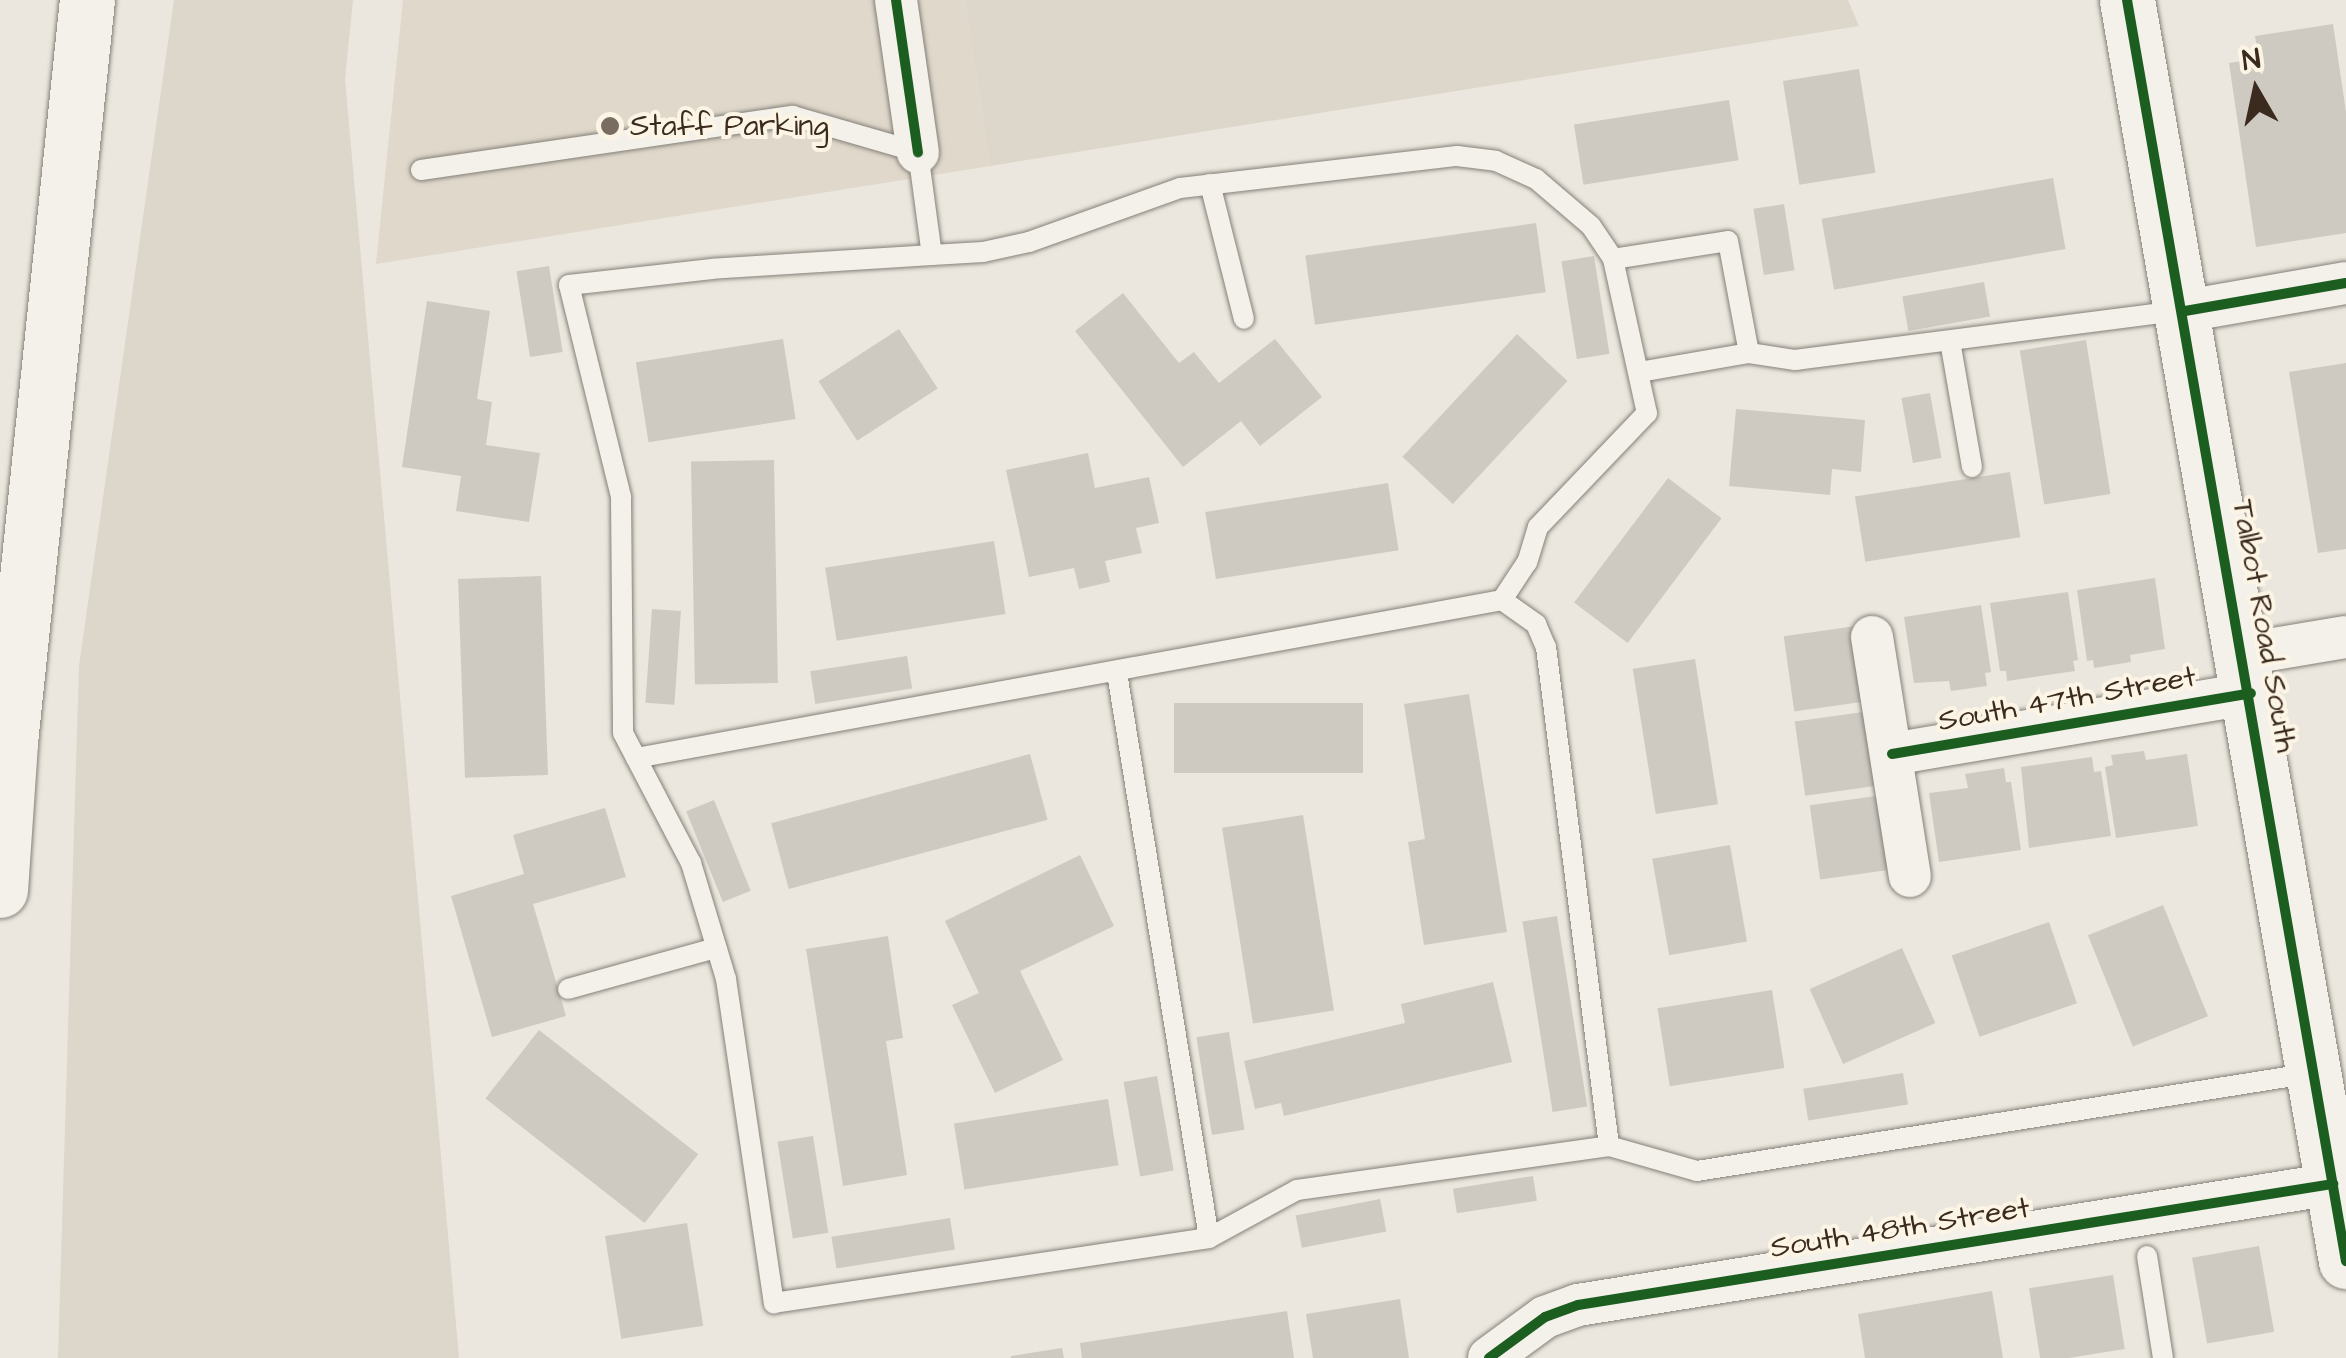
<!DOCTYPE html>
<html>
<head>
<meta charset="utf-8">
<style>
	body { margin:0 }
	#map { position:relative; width:2346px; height:1358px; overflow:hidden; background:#ebe7de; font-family:"Architects Daughter",sans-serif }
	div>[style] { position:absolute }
	.built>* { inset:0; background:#dfd8cb }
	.green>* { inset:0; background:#ddd6ca }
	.building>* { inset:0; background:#cecac2; transform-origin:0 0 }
	.roads { filter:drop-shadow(0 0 2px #858079) drop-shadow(0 0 2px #858079) }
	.lane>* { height:20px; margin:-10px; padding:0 10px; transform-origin:10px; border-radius:10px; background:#f4f0ea }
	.street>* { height:42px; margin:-21px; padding:0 21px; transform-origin:21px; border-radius:21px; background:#f4f0ea }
	.secondary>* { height:55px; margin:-27.5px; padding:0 27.5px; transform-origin:27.5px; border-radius:27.5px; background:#f4f0ea }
	.highway>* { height:55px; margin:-27.5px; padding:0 27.5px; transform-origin:27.5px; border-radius:27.5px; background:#f4f0ea }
	.cycleway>* { height:10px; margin:-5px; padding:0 5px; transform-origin:5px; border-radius:5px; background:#1b5e20 }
	.dots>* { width:28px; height:28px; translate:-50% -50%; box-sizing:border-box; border:5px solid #fcf5e5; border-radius:50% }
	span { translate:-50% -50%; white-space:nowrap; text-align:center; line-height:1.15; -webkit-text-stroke:8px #fcf5e5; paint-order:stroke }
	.poi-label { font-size:30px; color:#3b2a1e }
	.left { translate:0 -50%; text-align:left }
	.street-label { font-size:30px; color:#3b2a1e }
	.north { position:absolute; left:2206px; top:40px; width:100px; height:100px; -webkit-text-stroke:8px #fcf5e5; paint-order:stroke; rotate:351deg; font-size:28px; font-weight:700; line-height:40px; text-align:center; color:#3b2a1e }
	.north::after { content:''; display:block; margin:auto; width:35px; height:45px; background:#3b2a1e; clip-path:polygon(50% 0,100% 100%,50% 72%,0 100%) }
</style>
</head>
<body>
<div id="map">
	<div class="built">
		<i style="clip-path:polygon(403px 0,965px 0,990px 166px,376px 264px)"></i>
	</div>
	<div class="green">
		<i style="clip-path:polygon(174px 0,353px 0,345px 79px,459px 1358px,58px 1358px,79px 666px)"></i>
		<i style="clip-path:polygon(965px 0,1848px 0,1859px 26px,990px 166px)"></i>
	</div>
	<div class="building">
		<i style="clip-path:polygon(2333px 24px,2346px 112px,2346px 233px,2256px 247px,2229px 63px,2259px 59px,2255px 36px)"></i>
		<i style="left:1859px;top:69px;width:105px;height:77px;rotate:81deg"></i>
		<i style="left:1729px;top:100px;width:61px;height:157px;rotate:81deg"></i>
		<i style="left:2053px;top:178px;width:72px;height:235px;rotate:80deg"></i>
		<i style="left:1784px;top:204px;width:67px;height:31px;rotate:81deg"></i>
		<i style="left:1536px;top:223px;width:70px;height:233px;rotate:82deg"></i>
		<i style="left:1594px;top:256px;width:99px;height:33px;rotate:81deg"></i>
		<i style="left:549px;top:266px;width:87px;height:33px;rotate:81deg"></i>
		<i style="left:1984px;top:282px;width:35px;height:83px;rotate:80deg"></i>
		<i style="clip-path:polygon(1123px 293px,1179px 363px,1194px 352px,1219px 383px,1275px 339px,1322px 397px,1260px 446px,1241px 421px,1183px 467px,1075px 331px)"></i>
		<i style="clip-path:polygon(427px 301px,490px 311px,477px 399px,492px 402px,486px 445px,540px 453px,529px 522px,456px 511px,461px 476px,402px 467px)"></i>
		<i style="left:899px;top:329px;width:71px;height:96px;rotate:57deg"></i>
		<i style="left:1517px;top:334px;width:69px;height:168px;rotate:43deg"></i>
		<i style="left:783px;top:339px;width:81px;height:149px;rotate:81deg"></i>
		<i style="left:2086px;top:340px;width:156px;height:67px;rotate:81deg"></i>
		<i style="clip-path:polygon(2346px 363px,2346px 549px,2318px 553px,2289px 372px)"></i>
		<i style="left:1930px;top:393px;width:66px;height:29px;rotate:80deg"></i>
		<i style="clip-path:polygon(1736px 409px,1865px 420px,1861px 472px,1832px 469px,1830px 495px,1729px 486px)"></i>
		<i style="clip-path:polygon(1088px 453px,1095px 488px,1149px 477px,1159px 523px,1136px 528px,1142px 553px,1105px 561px,1110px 582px,1079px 589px,1074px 568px,1029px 577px,1006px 470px)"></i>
		<i style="left:774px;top:460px;width:223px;height:83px;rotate:89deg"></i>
		<i style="left:2010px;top:472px;width:66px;height:157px;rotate:81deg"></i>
		<i style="left:1668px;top:478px;width:67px;height:156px;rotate:37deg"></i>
		<i style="left:1388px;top:483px;width:68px;height:185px;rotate:81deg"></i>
		<i style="left:994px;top:541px;width:74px;height:171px;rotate:81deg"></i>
		<i style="left:541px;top:576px;width:199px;height:83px;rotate:88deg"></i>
		<i style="clip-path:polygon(2155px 578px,2165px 649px,2130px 655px,2131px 662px,2094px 668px,2093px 660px,2087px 661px,2077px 590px)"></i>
		<i style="clip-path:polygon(2068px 592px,2078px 660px,2073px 661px,2075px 671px,2007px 681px,2006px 671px,2000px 671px,1990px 603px)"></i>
		<i style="clip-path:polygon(1981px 605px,1991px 672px,1985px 673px,1987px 686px,1951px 691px,1949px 681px,1914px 683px,1904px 617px)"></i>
		<i style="left:652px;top:609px;width:29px;height:94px;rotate:4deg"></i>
		<i style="left:1856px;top:626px;width:76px;height:73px;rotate:82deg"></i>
		<i style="left:907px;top:656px;width:33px;height:98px;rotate:81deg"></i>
		<i style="left:1695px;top:659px;width:147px;height:63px;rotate:81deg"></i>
		<i style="clip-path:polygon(1469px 694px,1507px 932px,1424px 945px,1408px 842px,1425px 839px,1404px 704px)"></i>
		<i style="left:1174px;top:703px;width:189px;height:70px"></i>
		<i style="left:1870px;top:711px;width:75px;height:76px;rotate:82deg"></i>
		<i style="clip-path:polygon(2144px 751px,2146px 760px,2187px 754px,2198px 826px,2116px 838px,2105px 767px,2113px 765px,2111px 755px)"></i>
		<i style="left:1030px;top:754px;width:68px;height:268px;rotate:75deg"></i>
		<i style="clip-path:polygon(2092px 757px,2094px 772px,2101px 771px,2111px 836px,2029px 848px,2021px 767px)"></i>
		<i style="clip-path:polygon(2004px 768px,2006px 782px,2011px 782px,2021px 850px,1939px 862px,1929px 793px,1968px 788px,1965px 774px)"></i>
		<i style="left:1883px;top:795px;width:75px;height:74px;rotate:82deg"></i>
		<i style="left:714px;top:800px;width:98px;height:30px;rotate:68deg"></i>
		<i style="clip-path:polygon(605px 808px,626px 877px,533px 904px,566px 1016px,492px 1037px,451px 896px,524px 874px,513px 835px)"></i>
		<i style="left:1303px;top:815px;width:198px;height:82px;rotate:81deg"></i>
		<i style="left:1730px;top:845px;width:98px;height:79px;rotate:80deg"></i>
		<i style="clip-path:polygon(1080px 855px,1114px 926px,1020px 971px,1063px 1060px,995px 1093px,952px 1005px,979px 993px,945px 921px)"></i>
		<i style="left:2163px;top:905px;width:120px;height:81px;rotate:68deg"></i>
		<i style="left:1557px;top:916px;width:193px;height:35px;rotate:81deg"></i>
		<i style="left:2049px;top:922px;width:86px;height:103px;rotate:71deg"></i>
		<i style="clip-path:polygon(888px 936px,903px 1038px,886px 1041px,907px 1175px,843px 1186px,806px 949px)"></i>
		<i style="left:1902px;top:948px;width:82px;height:101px;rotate:66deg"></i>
		<i style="clip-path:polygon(1493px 982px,1512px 1062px,1284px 1116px,1281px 1103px,1255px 1109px,1244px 1061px,1405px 1023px,1401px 1004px)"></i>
		<i style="left:1772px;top:990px;width:79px;height:116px;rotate:81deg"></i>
		<i style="left:539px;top:1030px;width:202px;height:87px;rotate:38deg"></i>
		<i style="left:1229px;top:1032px;width:99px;height:33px;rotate:81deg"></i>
		<i style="left:1903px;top:1073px;width:32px;height:101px;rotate:81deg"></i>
		<i style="left:1157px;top:1076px;width:96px;height:34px;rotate:80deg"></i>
		<i style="left:1108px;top:1099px;width:67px;height:156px;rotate:81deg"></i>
		<i style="left:813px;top:1136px;width:98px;height:36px;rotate:81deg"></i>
		<i style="left:1533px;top:1176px;width:25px;height:81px;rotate:81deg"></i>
		<i style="left:1380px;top:1199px;width:33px;height:86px;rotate:79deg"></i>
		<i style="left:950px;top:1218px;width:32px;height:120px;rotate:81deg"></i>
		<i style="left:687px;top:1223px;width:104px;height:83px;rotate:81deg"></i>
		<i style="left:2259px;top:1246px;width:87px;height:68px;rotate:80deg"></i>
		<i style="left:2113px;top:1275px;width:75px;height:85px;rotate:81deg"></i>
		<i style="clip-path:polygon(1992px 1291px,2003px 1358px,1865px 1358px,1858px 1314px)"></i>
		<i style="clip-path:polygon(1400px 1299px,1409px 1358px,1313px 1358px,1306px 1314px)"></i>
		<i style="clip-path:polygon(1287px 1311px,1294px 1358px,1082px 1358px,1080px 1343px)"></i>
		<i style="clip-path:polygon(1062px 1348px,1064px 1358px,1011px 1358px,1011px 1356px)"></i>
	</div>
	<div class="roads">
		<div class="lane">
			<i style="left:421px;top:170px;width:376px;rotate:-8.3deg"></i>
			<i style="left:793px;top:116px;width:130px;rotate:16.1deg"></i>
			<i style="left:918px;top:152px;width:104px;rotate:82.3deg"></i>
			<i style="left:932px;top:255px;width:51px;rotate:-3.4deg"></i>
			<i style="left:983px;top:252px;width:47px;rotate:-12.3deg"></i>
			<i style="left:1029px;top:242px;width:160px;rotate:-19.7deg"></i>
			<i style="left:1180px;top:188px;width:279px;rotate:-6.6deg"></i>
			<i style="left:1457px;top:156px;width:39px;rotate:7deg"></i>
			<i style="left:1496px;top:161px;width:44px;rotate:24.2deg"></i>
			<i style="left:1536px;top:179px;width:72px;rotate:40.5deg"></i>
			<i style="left:1591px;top:226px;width:40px;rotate:56deg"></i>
			<i style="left:1613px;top:259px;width:158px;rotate:77.6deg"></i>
			<i style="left:1647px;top:413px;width:158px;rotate:133.7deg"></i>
			<i style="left:1538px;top:527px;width:37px;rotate:107deg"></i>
			<i style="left:1527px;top:562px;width:45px;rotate:123.3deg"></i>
			<i style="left:1210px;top:184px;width:139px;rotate:75.9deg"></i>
			<i style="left:932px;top:255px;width:220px;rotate:176.4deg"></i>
			<i style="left:712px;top:269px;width:144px;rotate:173.6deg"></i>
			<i style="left:569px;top:285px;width:218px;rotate:76.2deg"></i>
			<i style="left:621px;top:497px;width:236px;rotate:89.5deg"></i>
			<i style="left:623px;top:733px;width:147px;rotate:62.4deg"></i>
			<i style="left:691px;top:863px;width:121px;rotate:73.2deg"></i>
			<i style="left:726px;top:979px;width:328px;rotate:81.6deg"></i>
			<i style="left:774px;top:1303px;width:440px;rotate:-8.5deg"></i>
			<i style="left:1209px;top:1238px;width:100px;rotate:-28.6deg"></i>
			<i style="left:1297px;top:1190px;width:315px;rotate:-8deg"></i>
			<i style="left:1609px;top:1146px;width:91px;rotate:15.9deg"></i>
			<i style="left:1697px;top:1171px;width:623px;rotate:-9.05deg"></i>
			<i style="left:1613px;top:259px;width:116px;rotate:-8.9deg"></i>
			<i style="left:1728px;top:241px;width:114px;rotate:79.4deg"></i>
			<i style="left:1749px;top:353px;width:112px;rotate:170.2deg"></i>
			<i style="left:1950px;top:341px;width:128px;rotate:80.1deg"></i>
			<i style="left:1749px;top:353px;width:47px;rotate:8.7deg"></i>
			<i style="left:1795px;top:360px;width:386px;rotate:-7.3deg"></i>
			<i style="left:1117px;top:673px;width:572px;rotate:80.75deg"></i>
			<i style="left:636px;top:758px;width:880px;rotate:-10.34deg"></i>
			<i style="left:1502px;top:600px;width:42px;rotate:35.2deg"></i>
			<i style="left:1536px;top:624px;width:25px;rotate:67deg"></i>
			<i style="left:1546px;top:647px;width:503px;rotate:82.8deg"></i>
			<i style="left:568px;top:989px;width:154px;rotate:-15.5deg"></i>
			<i style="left:2147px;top:1256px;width:103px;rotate:81.1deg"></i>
		</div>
		<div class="street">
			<i style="left:896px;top:0;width:154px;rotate:81.8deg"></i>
			<i style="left:2185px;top:311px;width:163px;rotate:-9.9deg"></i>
			<i style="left:1872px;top:637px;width:242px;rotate:81deg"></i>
			<i style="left:2244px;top:654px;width:103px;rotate:-9.5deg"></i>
			<i style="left:1892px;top:754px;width:364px;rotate:-9.6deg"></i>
			<i style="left:1489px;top:1358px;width:69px;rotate:-36.2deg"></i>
			<i style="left:1545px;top:1317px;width:35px;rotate:-20deg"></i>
			<i style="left:1578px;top:1305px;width:765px;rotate:-9.11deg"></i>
		</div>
		<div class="secondary">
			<i style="left:2127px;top:0;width:1280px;rotate:80.15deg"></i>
		</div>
		<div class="highway">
			<i style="left:0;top:890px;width:148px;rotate:-86.1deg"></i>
			<i style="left:10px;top:742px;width:746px;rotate:-84.08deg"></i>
		</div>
	</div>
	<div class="cycleway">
		<i style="left:896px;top:0;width:154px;rotate:81.8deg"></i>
		<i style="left:2127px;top:0;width:1280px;rotate:80.15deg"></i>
		<i style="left:2185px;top:311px;width:163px;rotate:-9.9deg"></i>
		<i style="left:1892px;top:754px;width:364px;rotate:-9.6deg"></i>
		<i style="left:1489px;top:1358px;width:69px;rotate:-36.2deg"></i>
		<i style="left:1545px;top:1317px;width:35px;rotate:-20deg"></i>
		<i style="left:1578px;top:1305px;width:765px;rotate:-9.11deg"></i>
	</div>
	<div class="dots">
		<i style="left:610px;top:126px;background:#796c61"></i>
	</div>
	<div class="poi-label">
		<span class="left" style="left:630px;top:126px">Staff Parking</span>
	</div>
	<div class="street-label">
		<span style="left:2264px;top:626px;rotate:80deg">Talbot Road South</span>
		<span style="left:2067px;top:699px;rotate:-10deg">South 47th Street</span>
		<span style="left:1900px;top:1228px;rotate:-9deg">South 48th Street</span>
	</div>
	<div class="north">N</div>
</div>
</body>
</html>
